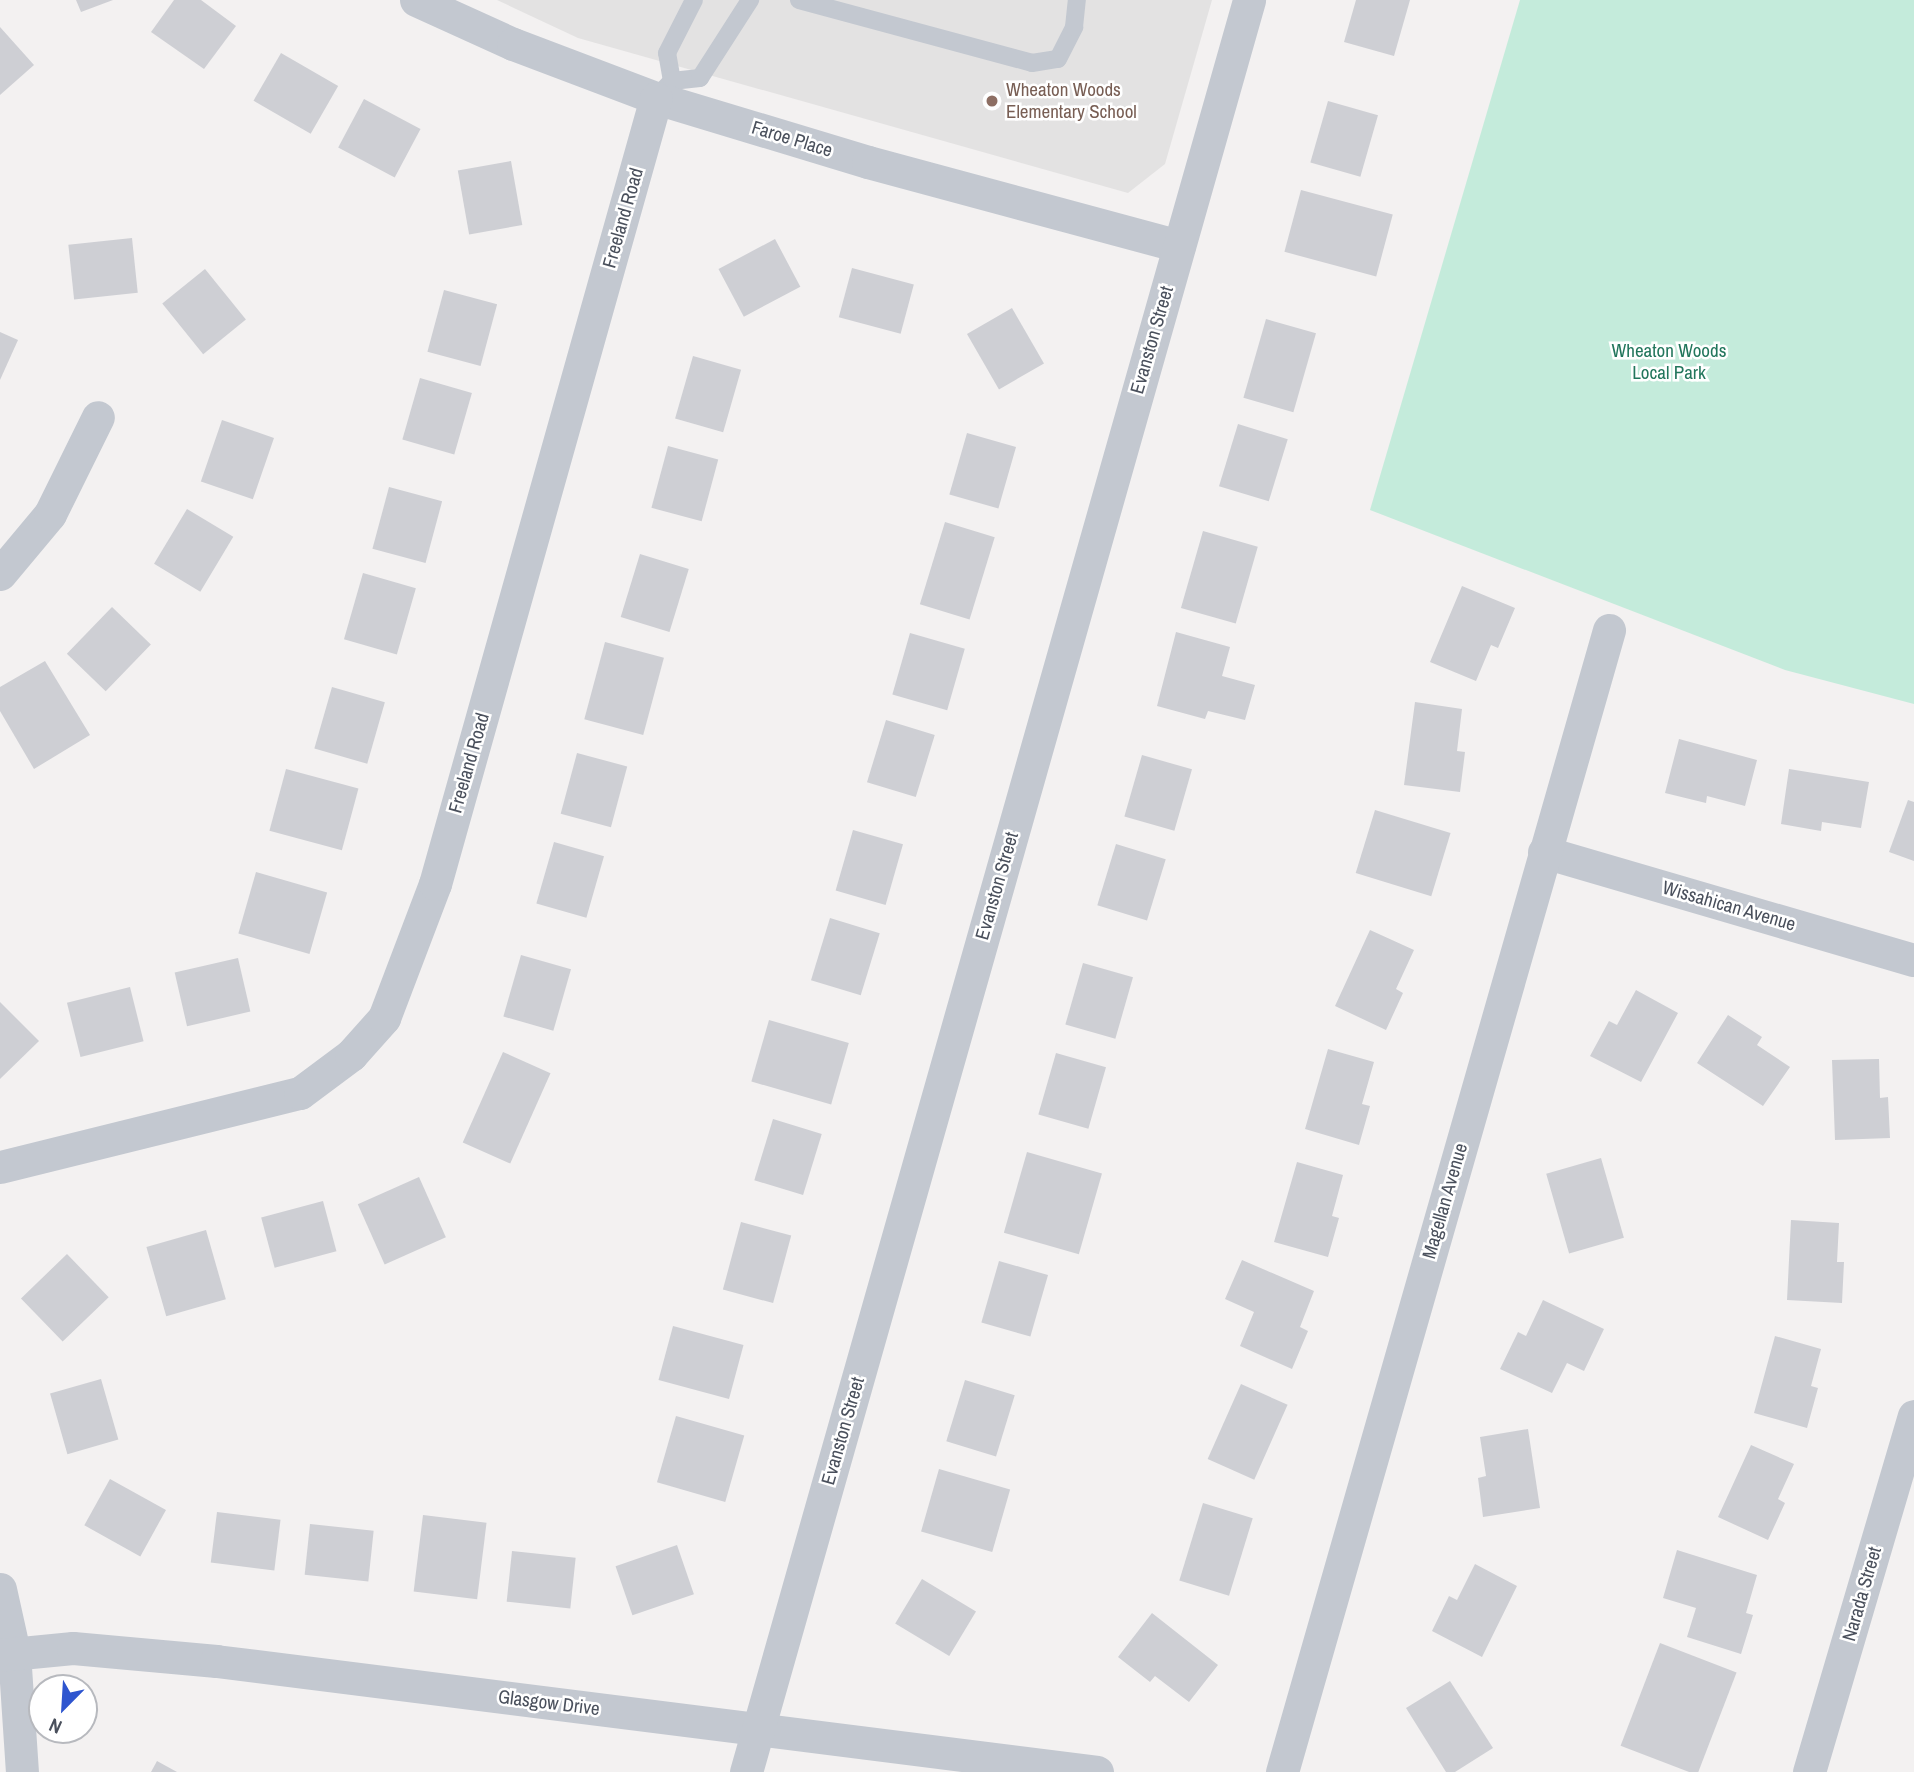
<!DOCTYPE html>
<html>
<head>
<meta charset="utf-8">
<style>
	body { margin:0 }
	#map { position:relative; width:1914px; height:1772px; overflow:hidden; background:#f3f1f1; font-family:"Archivo Narrow",sans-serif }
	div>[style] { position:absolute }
	.education>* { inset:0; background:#e3e2e2 }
	.green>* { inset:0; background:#c4ebdb }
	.building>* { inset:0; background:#cecfd4; transform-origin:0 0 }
	.service>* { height:18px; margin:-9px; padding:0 9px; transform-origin:9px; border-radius:9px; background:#c3c8d0 }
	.minor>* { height:33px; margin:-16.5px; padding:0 16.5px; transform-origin:16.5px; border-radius:16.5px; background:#c3c8d0 }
	.dots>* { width:19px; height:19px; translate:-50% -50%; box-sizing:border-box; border:4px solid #fff; border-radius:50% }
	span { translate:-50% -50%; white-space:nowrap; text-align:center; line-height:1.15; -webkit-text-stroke:5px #fff; paint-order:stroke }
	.education-label { font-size:19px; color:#785e54 }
	.left { translate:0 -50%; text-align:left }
	.street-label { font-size:19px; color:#4a505c }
	.park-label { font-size:19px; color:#22765c }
	.north { position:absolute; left:28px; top:1674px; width:70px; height:70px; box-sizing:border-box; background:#fff; border:2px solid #b7b9be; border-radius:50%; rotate:204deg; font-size:19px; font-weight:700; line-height:28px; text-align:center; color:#4a505c }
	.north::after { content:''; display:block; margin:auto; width:24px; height:32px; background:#2e55cf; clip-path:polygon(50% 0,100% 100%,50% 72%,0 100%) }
</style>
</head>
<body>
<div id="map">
	<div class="education">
		<i style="clip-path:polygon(497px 0,1212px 0,1165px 164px,1128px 193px,578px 38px)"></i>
	</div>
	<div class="green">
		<i style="clip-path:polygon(1520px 0,1914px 0,1914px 704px,1785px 670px,1370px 510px)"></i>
	</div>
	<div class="building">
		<i style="clip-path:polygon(76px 0,113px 0,81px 12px)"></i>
		<i style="clip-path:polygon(174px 0,201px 0,236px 26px,204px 69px,151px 32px)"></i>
		<i style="clip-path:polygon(1356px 0,1410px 0,1394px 56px,1344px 42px)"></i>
		<i style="clip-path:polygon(0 27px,34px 65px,0 95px)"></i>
		<i style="left:281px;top:53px;width:66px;height:55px;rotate:30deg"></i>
		<i style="left:364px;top:99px;width:64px;height:55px;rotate:28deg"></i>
		<i style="left:1328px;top:101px;width:52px;height:64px;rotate:16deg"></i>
		<i style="left:511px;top:161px;width:65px;height:54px;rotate:80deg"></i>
		<i style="left:1301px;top:190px;width:95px;height:64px;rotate:15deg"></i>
		<i style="left:132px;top:238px;width:55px;height:64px;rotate:84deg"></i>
		<i style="left:775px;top:239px;width:54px;height:64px;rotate:62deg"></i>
		<i style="left:852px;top:268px;width:64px;height:51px;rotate:15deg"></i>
		<i style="left:205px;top:269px;width:65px;height:55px;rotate:51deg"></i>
		<i style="left:444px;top:290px;width:55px;height:64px;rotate:15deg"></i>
		<i style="left:1012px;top:308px;width:64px;height:52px;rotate:60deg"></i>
		<i style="left:1266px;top:319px;width:52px;height:82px;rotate:16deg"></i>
		<i style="clip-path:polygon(0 332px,18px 340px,0 380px)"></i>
		<i style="left:693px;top:356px;width:50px;height:65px;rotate:16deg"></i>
		<i style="left:420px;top:378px;width:54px;height:64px;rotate:16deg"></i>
		<i style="left:222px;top:420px;width:55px;height:65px;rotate:19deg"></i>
		<i style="left:1238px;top:424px;width:52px;height:65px;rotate:17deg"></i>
		<i style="left:967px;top:433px;width:51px;height:64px;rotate:16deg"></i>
		<i style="left:668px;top:446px;width:52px;height:64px;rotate:15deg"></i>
		<i style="left:389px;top:487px;width:55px;height:64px;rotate:15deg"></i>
		<i style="left:187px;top:509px;width:54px;height:64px;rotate:31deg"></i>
		<i style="left:945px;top:522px;width:52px;height:86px;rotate:17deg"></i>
		<i style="left:1203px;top:531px;width:57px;height:80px;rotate:16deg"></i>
		<i style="left:640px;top:554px;width:51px;height:66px;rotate:17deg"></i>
		<i style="left:363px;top:573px;width:55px;height:69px;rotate:16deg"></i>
		<i style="clip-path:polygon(1462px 586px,1515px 608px,1498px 648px,1491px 645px,1476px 681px,1430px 662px)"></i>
		<i style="left:112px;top:607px;width:54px;height:65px;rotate:44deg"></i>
		<i style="clip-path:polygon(1176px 632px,1230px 647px,1222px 676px,1255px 685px,1245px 720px,1208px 711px,1205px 719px,1157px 706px)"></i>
		<i style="left:910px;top:633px;width:57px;height:64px;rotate:16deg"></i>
		<i style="left:605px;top:642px;width:61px;height:80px;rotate:15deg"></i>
		<i style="clip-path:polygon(45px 661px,90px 735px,34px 769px,0 711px,0 687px)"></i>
		<i style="left:332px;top:687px;width:55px;height:64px;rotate:16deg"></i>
		<i style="clip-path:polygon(1415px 702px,1462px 709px,1457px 751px,1465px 752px,1460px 792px,1404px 785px)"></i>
		<i style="left:886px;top:720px;width:51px;height:65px;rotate:17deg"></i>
		<i style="clip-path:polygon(1679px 739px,1757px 760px,1745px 806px,1707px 796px,1706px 803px,1665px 793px)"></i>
		<i style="left:577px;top:753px;width:52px;height:63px;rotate:15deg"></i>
		<i style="left:1142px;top:755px;width:52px;height:64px;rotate:16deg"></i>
		<i style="left:286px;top:769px;width:75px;height:64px;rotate:15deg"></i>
		<i style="clip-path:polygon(1789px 769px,1869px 782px,1861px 828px,1822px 822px,1821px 831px,1781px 824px)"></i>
		<i style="clip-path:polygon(1908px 800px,1914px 802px,1914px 861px,1889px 852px)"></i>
		<i style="left:1375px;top:810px;width:79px;height:66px;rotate:17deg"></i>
		<i style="left:853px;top:830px;width:52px;height:63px;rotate:16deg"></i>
		<i style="left:554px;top:842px;width:52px;height:64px;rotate:16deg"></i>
		<i style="left:1116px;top:844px;width:52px;height:64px;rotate:17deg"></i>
		<i style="left:256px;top:872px;width:74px;height:64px;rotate:16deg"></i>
		<i style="left:830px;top:918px;width:52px;height:65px;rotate:17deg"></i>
		<i style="clip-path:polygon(1370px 930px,1414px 950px,1396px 989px,1403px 993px,1386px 1030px,1335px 1006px)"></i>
		<i style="left:521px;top:955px;width:52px;height:64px;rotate:16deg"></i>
		<i style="left:238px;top:958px;width:55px;height:65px;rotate:77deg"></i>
		<i style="left:1083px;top:963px;width:52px;height:64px;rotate:16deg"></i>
		<i style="left:130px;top:987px;width:56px;height:65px;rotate:76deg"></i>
		<i style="clip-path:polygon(1636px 990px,1678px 1013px,1641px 1082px,1590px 1056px,1609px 1021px,1617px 1025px)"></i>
		<i style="clip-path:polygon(0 1002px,39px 1041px,0 1079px)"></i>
		<i style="clip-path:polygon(1728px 1015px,1762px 1037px,1757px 1045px,1790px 1067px,1763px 1106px,1697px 1063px)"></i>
		<i style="left:769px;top:1020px;width:83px;height:64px;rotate:16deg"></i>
		<i style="clip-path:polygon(1328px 1049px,1374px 1062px,1362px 1104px,1370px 1106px,1359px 1145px,1305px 1129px)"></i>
		<i style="left:503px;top:1052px;width:52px;height:99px;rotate:24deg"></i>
		<i style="left:1056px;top:1053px;width:52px;height:64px;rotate:16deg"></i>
		<i style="clip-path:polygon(1879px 1059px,1880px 1098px,1888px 1097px,1890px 1138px,1835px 1140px,1832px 1060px)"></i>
		<i style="left:773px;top:1119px;width:51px;height:64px;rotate:17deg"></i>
		<i style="left:1027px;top:1152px;width:78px;height:84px;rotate:16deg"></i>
		<i style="left:1601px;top:1158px;width:83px;height:57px;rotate:74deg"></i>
		<i style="clip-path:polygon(1297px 1162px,1343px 1175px,1332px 1216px,1339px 1218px,1328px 1257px,1274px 1242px)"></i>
		<i style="left:419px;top:1177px;width:66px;height:67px;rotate:66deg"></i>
		<i style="left:323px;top:1201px;width:52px;height:64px;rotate:75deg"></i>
		<i style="clip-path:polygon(1791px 1220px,1839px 1223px,1837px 1262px,1844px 1262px,1842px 1303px,1787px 1300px)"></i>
		<i style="left:741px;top:1222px;width:52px;height:70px;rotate:15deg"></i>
		<i style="left:206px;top:1230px;width:72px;height:62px;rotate:74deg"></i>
		<i style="left:67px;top:1254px;width:60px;height:64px;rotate:46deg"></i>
		<i style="clip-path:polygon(1242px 1260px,1314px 1291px,1300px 1327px,1308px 1331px,1292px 1369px,1240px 1346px,1254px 1312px,1225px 1299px)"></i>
		<i style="left:999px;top:1261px;width:51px;height:64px;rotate:16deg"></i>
		<i style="clip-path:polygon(1543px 1300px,1604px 1329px,1584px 1371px,1567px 1363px,1552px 1393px,1500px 1369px,1518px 1332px,1526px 1336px)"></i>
		<i style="left:673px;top:1326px;width:73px;height:56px;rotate:15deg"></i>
		<i style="clip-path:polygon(1775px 1336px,1821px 1349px,1811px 1386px,1818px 1388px,1807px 1428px,1754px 1413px)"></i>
		<i style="left:101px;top:1379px;width:63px;height:53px;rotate:74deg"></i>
		<i style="left:965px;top:1380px;width:52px;height:64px;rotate:17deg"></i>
		<i style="left:1241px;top:1384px;width:51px;height:82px;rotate:24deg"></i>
		<i style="left:676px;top:1416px;width:71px;height:69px;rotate:16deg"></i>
		<i style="clip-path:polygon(1528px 1429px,1540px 1508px,1483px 1517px,1478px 1478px,1486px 1476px,1480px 1437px)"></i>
		<i style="clip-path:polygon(1751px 1445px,1794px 1464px,1778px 1499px,1785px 1503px,1768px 1540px,1718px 1517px)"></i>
		<i style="left:939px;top:1469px;width:74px;height:65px;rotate:16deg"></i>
		<i style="left:110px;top:1479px;width:64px;height:53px;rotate:29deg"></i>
		<i style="left:1203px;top:1503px;width:52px;height:81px;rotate:17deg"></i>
		<i style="left:217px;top:1512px;width:64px;height:51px;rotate:7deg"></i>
		<i style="left:423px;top:1515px;width:64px;height:77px;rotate:7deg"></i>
		<i style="left:310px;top:1524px;width:64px;height:51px;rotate:6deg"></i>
		<i style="left:677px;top:1545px;width:52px;height:65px;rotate:71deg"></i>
		<i style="clip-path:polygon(1677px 1550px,1757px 1575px,1746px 1613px,1753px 1615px,1741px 1654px,1687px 1637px,1696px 1608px,1663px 1598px)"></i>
		<i style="left:512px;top:1551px;width:64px;height:51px;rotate:6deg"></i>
		<i style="clip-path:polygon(1475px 1564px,1517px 1586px,1482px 1657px,1432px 1631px,1449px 1596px,1457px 1600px)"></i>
		<i style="left:922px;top:1579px;width:63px;height:52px;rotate:31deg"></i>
		<i style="clip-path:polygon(1152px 1613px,1218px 1665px,1189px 1702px,1155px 1676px,1150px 1682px,1118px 1657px)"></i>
		<i style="left:1660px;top:1643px;width:82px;height:110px;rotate:21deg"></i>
		<i style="clip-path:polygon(1450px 1681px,1493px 1748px,1455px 1772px,1446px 1772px,1406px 1708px)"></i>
		<i style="clip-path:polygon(157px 1761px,177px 1772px,151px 1772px)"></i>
	</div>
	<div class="service">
		<i style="left:799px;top:0;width:241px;rotate:15.1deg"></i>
		<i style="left:1032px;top:63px;width:26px;rotate:-9deg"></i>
		<i style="left:1058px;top:59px;width:36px;rotate:-63deg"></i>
		<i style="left:1074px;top:27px;width:27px;rotate:-84deg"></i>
		<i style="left:672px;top:81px;width:28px;rotate:-100deg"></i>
		<i style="left:667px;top:53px;width:59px;rotate:-63deg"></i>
		<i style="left:656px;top:98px;width:23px;rotate:-47deg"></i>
		<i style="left:672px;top:81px;width:28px;rotate:-6deg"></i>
		<i style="left:700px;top:78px;width:93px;rotate:-57.3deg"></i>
	</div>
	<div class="minor">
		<i style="left:416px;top:0;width:107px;rotate:24.4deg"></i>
		<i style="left:513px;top:44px;width:153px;rotate:20.7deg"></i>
		<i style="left:656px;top:98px;width:221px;rotate:16.8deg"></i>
		<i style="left:868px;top:162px;width:322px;rotate:15.1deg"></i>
		<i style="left:0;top:574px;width:78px;rotate:-50.2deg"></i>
		<i style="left:50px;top:514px;width:108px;rotate:-63.7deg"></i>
		<i style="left:1544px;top:852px;width:385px;rotate:16.3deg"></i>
		<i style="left:0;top:1167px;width:309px;rotate:-13.9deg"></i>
		<i style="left:300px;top:1093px;width:64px;rotate:-36.7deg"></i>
		<i style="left:351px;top:1055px;width:50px;rotate:-48.3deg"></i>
		<i style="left:384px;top:1018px;width:143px;rotate:-69.2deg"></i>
		<i style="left:435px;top:884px;width:816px;rotate:-74.3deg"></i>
		<i style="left:0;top:1589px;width:65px;rotate:77.5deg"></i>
		<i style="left:14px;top:1652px;width:120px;rotate:86.2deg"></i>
		<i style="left:0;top:1655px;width:73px;rotate:-5.5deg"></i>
		<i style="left:73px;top:1648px;width:144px;rotate:5.2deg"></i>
		<i style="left:216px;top:1661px;width:888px;rotate:7.18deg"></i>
		<i style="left:746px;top:1772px;width:1842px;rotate:-74.15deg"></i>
		<i style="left:1282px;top:1772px;width:1188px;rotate:-74.02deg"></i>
		<i style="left:1809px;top:1772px;width:371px;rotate:-73.6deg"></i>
	</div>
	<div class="dots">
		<i style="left:992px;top:101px;background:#8d6e63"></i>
	</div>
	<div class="education-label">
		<span class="left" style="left:1006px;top:101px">Wheaton Woods<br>Elementary School</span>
	</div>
	<div class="street-label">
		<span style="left:792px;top:139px;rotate:17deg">Faroe Place</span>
		<span style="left:623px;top:218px;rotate:-74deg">Freeland Road</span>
		<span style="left:1152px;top:340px;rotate:-74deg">Evanston Street</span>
		<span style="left:469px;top:763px;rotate:-74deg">Freeland Road</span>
		<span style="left:997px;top:886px;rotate:-74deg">Evanston Street</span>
		<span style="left:1729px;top:906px;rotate:16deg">Wissahican Avenue</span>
		<span style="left:1445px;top:1201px;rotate:-74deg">Magellan Avenue</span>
		<span style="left:843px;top:1431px;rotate:-74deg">Evanston Street</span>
		<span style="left:1862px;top:1594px;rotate:-74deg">Narada Street</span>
		<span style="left:549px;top:1703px;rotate:7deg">Glasgow Drive</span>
	</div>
	<div class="park-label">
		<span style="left:1669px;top:362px">Wheaton Woods<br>Local Park</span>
	</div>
	<div class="north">N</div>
</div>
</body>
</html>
